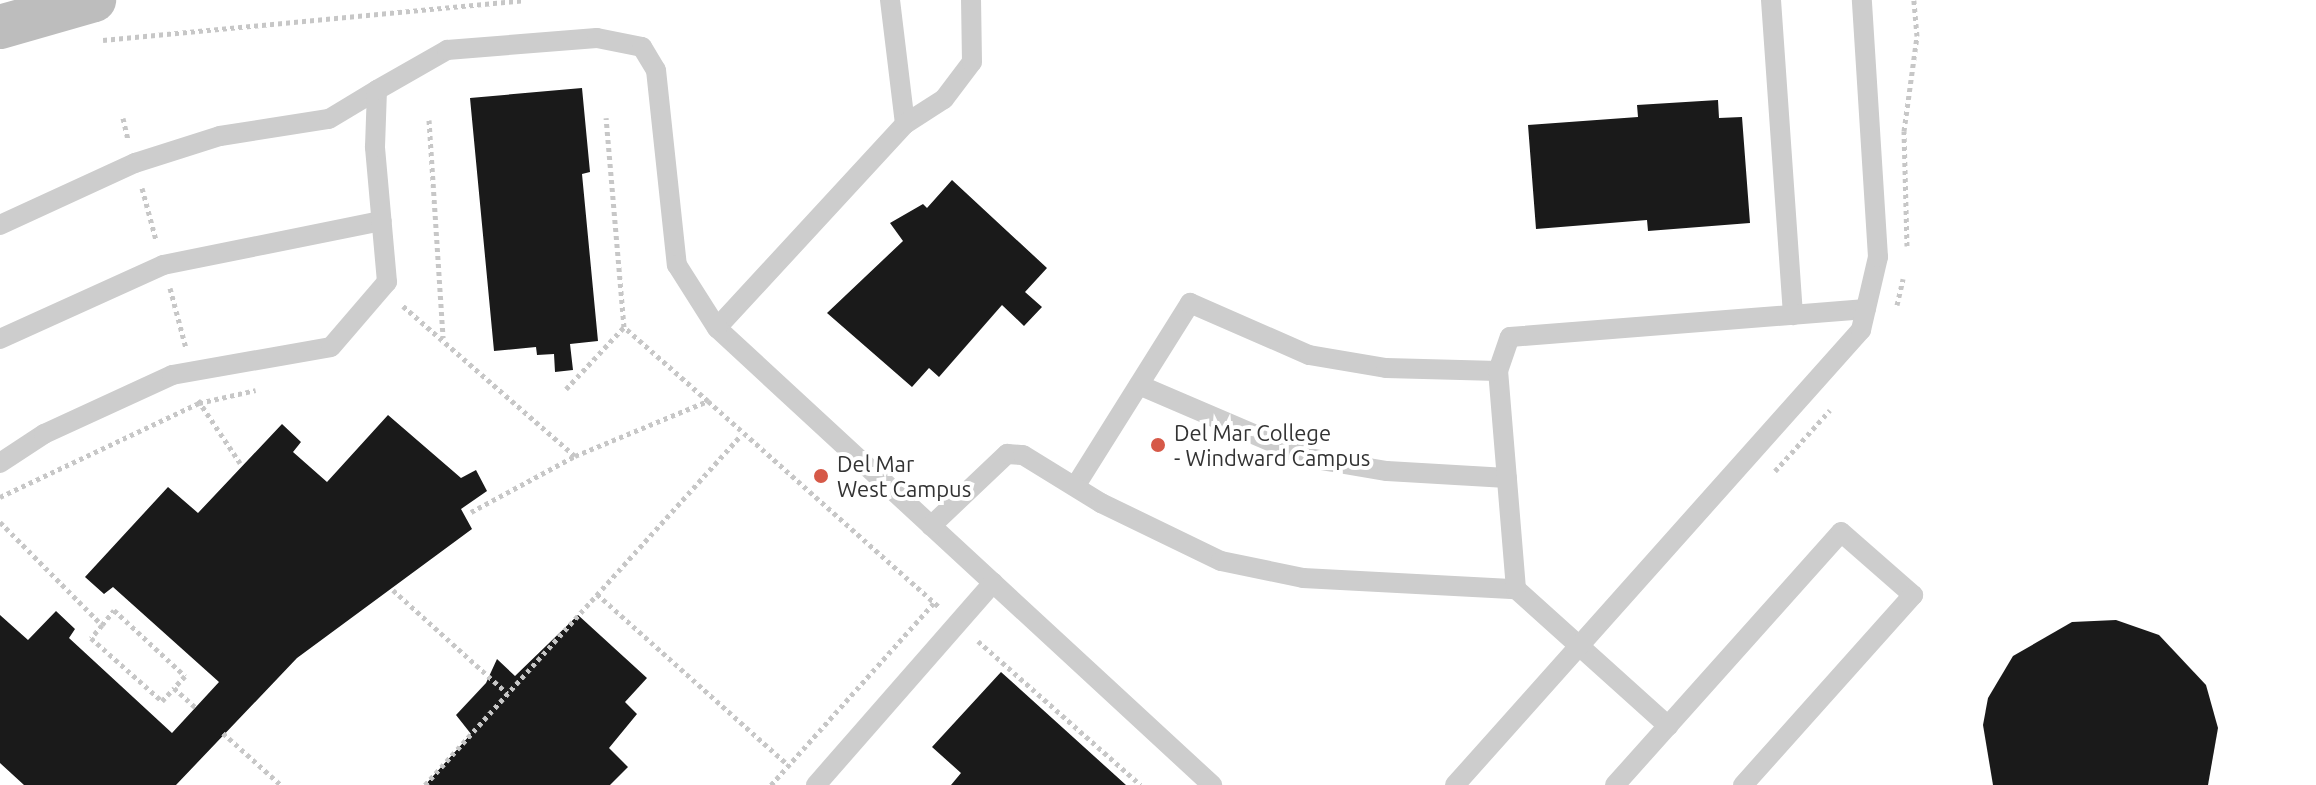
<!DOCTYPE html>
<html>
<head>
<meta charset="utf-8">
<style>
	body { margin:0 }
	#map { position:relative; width:2316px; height:785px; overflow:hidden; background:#fff; font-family:Ubuntu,sans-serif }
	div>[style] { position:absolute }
	.building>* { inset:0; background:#1a1a1a }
	.path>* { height:5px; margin-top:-2.5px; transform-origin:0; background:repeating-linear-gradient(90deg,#c7c7c7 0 4px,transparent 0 8px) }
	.lane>* { height:20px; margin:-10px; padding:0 10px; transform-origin:10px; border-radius:10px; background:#cdcdcd }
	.secondary>* { height:44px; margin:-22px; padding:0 22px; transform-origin:22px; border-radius:22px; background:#bdbdbd }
	.dots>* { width:22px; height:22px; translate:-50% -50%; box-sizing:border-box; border:4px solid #fff; border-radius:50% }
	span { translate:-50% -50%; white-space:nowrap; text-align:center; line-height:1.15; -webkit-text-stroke:8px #fff; paint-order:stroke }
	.poi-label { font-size:22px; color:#333 }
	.left { translate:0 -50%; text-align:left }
</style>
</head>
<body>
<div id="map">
	<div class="building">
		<i style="clip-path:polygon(582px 88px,590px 172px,582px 174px,598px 341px,570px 344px,573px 370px,555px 372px,554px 354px,537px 355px,536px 347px,494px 351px,470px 98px)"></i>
		<i style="clip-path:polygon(1718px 100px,1719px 118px,1742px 117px,1750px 223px,1648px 231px,1647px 220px,1536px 229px,1528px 125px,1638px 117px,1637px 105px)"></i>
		<i style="clip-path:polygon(952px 180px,1047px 268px,1025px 292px,1042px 307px,1024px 326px,1002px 305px,939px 377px,929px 368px,912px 387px,827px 313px,903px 241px,890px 223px,923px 204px,927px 208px)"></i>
		<i style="clip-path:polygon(388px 415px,461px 478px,476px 470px,487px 491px,461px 509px,472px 529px,297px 658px,176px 785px,24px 785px,0 763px,0 615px,28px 640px,56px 611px,75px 629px,69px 638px,172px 733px,219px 682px,113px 587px,104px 594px,85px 577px,168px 487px,198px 513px,282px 424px,301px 442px,293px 452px,327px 482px)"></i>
		<i style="clip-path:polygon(578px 615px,647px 678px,625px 702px,637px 714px,609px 748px,628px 767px,610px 785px,425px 785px,471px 734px,456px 715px,486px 683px,497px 659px,515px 676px)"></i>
		<i style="clip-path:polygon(2116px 620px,2159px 635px,2206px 685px,2218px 728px,2208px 785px,1993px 785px,1983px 725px,1988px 698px,2013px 656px,2072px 622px)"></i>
		<i style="clip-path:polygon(1001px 672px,1126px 785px,951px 785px,961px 773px,932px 747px)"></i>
	</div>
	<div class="path">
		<i style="left:103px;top:40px;width:423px;rotate:-5.4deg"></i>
		<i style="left:123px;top:118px;width:23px;rotate:77deg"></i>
		<i style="left:429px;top:120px;width:218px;rotate:86.3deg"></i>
		<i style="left:142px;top:188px;width:54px;rotate:74.9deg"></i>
		<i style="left:1907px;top:246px;width:115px;rotate:-91.5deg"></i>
		<i style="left:1904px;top:131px;width:96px;rotate:-82.2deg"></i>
		<i style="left:1917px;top:36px;width:36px;rotate:-95deg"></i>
		<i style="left:170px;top:288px;width:62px;rotate:75.1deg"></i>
		<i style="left:1897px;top:305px;width:27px;rotate:-77deg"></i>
		<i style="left:403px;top:306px;width:228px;rotate:41.1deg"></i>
		<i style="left:566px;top:389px;width:85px;rotate:-46.9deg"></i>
		<i style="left:198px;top:400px;width:76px;rotate:56.3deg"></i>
		<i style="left:708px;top:401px;width:311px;rotate:41.7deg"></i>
		<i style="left:1775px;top:471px;width:82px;rotate:-48deg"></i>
		<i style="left:0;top:497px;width:220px;rotate:-25.3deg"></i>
		<i style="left:199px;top:403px;width:58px;rotate:-12.8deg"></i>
		<i style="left:471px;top:512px;width:118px;rotate:-28.3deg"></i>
		<i style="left:575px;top:456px;width:144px;rotate:-22.5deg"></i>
		<i style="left:708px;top:401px;width:112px;rotate:-138.6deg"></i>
		<i style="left:624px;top:327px;width:210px;rotate:-94.9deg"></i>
		<i style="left:0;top:522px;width:145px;rotate:45.3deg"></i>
		<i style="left:102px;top:625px;width:17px;rotate:130deg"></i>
		<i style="left:91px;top:638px;width:95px;rotate:41.6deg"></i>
		<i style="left:162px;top:701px;width:18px;rotate:-47deg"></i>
		<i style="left:174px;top:688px;width:30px;rotate:42deg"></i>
		<i style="left:393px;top:590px;width:154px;rotate:42.1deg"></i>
		<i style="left:597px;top:594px;width:256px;rotate:41.8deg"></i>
		<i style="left:102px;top:625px;width:19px;rotate:-51deg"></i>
		<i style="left:114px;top:610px;width:97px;rotate:42.9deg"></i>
		<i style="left:185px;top:676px;width:16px;rotate:133deg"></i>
		<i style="left:978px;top:641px;width:217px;rotate:41.5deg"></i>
		<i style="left:223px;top:733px;width:78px;rotate:41.9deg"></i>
		<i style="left:425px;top:785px;width:472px;rotate:-47.9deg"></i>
		<i style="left:771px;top:785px;width:244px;rotate:-48.2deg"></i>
	</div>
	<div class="lane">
		<i style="left:890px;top:0;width:125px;rotate:83.1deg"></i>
		<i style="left:905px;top:124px;width:277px;rotate:132.7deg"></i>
		<i style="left:717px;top:328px;width:674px;rotate:42.71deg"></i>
		<i style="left:1771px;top:0;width:316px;rotate:86deg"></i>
		<i style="left:905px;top:124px;width:46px;rotate:-32.7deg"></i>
		<i style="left:944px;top:99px;width:46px;rotate:-52.9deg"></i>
		<i style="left:972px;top:62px;width:62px;rotate:-90.9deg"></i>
		<i style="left:0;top:225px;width:149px;rotate:-24.7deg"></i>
		<i style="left:135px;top:163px;width:89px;rotate:-17.6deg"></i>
		<i style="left:220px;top:136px;width:110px;rotate:-8.9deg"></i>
		<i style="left:329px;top:119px;width:56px;rotate:-31.1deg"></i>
		<i style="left:0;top:339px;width:179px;rotate:-24.4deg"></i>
		<i style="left:163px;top:265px;width:223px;rotate:-11.4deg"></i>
		<i style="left:1139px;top:385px;width:185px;rotate:23.2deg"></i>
		<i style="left:1309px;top:458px;width:79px;rotate:9.5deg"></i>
		<i style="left:1387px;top:471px;width:120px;rotate:3.3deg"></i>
		<i style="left:0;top:463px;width:53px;rotate:-33.4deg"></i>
		<i style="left:44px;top:434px;width:141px;rotate:-24.7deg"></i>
		<i style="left:172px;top:375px;width:161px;rotate:-10deg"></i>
		<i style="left:331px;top:347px;width:86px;rotate:-49.3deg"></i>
		<i style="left:387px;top:282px;width:136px;rotate:-95.1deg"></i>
		<i style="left:375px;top:147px;width:57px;rotate:-88deg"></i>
		<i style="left:377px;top:90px;width:81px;rotate:-29.7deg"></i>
		<i style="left:447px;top:50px;width:150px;rotate:-4.6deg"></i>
		<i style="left:597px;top:38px;width:46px;rotate:11.3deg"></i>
		<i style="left:642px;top:47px;width:27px;rotate:59deg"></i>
		<i style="left:656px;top:70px;width:196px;rotate:83.9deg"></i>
		<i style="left:677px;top:265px;width:75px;rotate:57.6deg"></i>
		<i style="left:1076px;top:485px;width:215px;rotate:-57.9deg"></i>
		<i style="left:1190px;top:303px;width:130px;rotate:23.6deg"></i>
		<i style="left:1309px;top:355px;width:78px;rotate:9.6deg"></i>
		<i style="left:1386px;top:368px;width:112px;rotate:1.5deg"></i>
		<i style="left:931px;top:526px;width:105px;rotate:-43.5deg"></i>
		<i style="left:1007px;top:454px;width:16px;rotate:4deg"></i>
		<i style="left:1023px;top:455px;width:92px;rotate:31.6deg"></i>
		<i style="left:1101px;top:503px;width:133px;rotate:25.8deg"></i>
		<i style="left:1221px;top:561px;width:84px;rotate:11.7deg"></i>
		<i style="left:1303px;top:578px;width:213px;rotate:3deg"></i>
		<i style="left:1516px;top:589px;width:205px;rotate:42deg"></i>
		<i style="left:1516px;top:589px;width:219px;rotate:-94.7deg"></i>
		<i style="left:1498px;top:371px;width:36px;rotate:-71deg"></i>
		<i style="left:1510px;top:337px;width:357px;rotate:-4.5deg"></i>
		<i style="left:816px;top:785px;width:269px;rotate:-48.8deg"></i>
		<i style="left:1455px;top:785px;width:610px;rotate:-48.26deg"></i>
		<i style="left:1861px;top:330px;width:75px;rotate:-76.9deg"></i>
		<i style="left:1878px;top:257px;width:257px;rotate:-93.6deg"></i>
		<i style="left:1615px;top:785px;width:339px;rotate:-48.2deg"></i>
		<i style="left:1841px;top:532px;width:96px;rotate:41.2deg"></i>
		<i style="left:1913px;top:595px;width:255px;rotate:131.8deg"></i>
	</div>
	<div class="secondary">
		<i style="left:0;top:27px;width:98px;rotate:-16deg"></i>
	</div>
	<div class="dots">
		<i style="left:1158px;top:445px;background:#d65948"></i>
		<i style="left:821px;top:476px;background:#d65948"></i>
	</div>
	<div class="poi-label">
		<span class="left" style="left:1174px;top:445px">Del Mar College<br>- Windward Campus</span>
		<span class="left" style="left:837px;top:476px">Del Mar<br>West Campus</span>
	</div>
</div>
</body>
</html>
